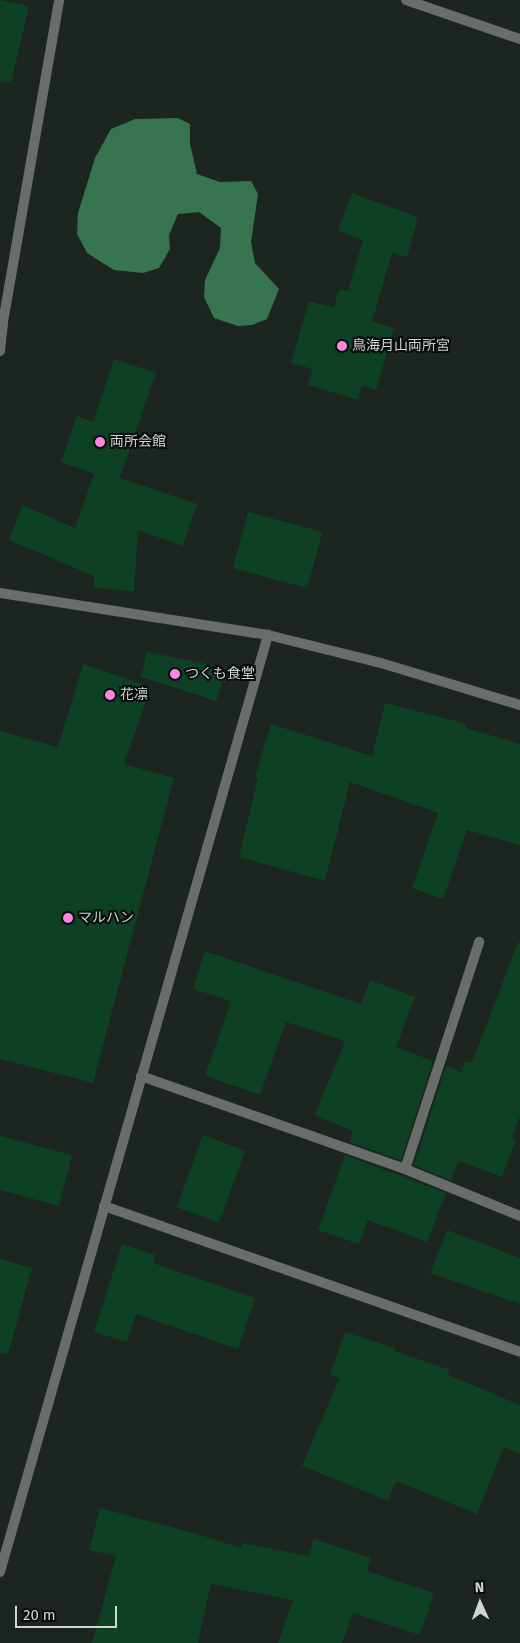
<!DOCTYPE html>
<html>
<head>
<meta charset="utf-8">
<style>
	body { margin:0 }
	#map { position:relative; width:520px; height:1643px; overflow:hidden; background:#1c251f; font-family:"Fira Sans","Noto Sans JP",sans-serif }
	div>[style] { position:absolute }
	.water>* { inset:0; background:#367550 }
	.building>* { inset:0; background:#0d4025; transform-origin:0 0 }
	.service>* { height:10px; margin:-5px; padding:0 5px; transform-origin:5px; border-radius:5px; background:#6a6e6b }
	.minor>* { height:10px; margin:-5px; padding:0 5px; transform-origin:5px; border-radius:5px; background:#6a6e6b }
	.tertiary>* { height:10px; margin:-5px; padding:0 5px; transform-origin:5px; border-radius:5px; background:#6a6e6b }
	.dots>* { width:14px; height:14px; translate:-50% -50%; box-sizing:border-box; border:2px solid #090d0b; border-radius:50% }
	span { translate:-50% -50%; white-space:nowrap; text-align:center; line-height:1.15; -webkit-text-stroke:4px #090d0b; paint-order:stroke }
	.poi-label { font-size:14px; color:#d0d6d2 }
	.left { translate:0 -50%; text-align:left }
	.north { position:absolute; left:455px; top:1578px; width:50px; height:50px; -webkit-text-stroke:4px #090d0b; paint-order:stroke; rotate:358deg; font-size:14px; font-weight:700; line-height:20px; text-align:center; color:#d0d6d2 }
	.north::after { content:''; display:block; margin:auto; width:18px; height:22px; background:#d0d6d2; clip-path:polygon(50% 0,100% 100%,50% 72%,0 100%) }
	.scale { position:absolute; left:15px; top:1606px; width:102px; height:22px; box-sizing:border-box; border:2px solid #d0d6d2; border-top:0; padding-left:6px; font-size:15px; line-height:18px; white-space:nowrap; color:#d0d6d2; -webkit-text-stroke:4px #090d0b; paint-order:stroke }
</style>
</head>
<body>
<div id="map">
	<div class="water">
		<i style="clip-path:polygon(178px 118px,190px 124px,190px 144px,197px 174px,220px 182px,251px 181px,258px 194px,251px 242px,255px 263px,279px 289px,267px 319px,252px 325px,238px 326px,214px 318px,204px 297px,205px 280px,220px 248px,221px 228px,199px 212px,178px 214px,169px 235px,170px 249px,159px 268px,143px 273px,114px 270px,87px 253px,77px 234px,78px 213px,95px 158px,111px 129px,135px 119px)"></i>
	</div>
	<div class="building">
		<i style="clip-path:polygon(0 0,29px 6px,11px 83px,0 82px)"></i>
		<i style="clip-path:polygon(352px 193px,418px 217px,407px 257px,392px 253px,372px 322px,394px 328px,376px 390px,362px 386px,358px 400px,308px 385px,312px 369px,291px 363px,309px 301px,334px 308px,339px 289px,348px 291px,363px 240px,338px 231px)"></i>
		<i style="clip-path:polygon(114px 359px,156px 373px,120px 478px,197px 504px,183px 546px,138px 530px,134px 591px,94px 588px,94px 576px,9px 540px,22px 505px,75px 528px,94px 474px,61px 462px,77px 416px,93px 422px)"></i>
		<i style="left:248px;top:512px;width:77px;height:58px;rotate:15deg"></i>
		<i style="clip-path:polygon(147px 652px,227px 668px,216px 701px,141px 677px)"></i>
		<i style="clip-path:polygon(83px 664px,151px 687px,124px 764px,174px 778px,93px 1083px,0 1059px,0 731px,58px 747px)"></i>
		<i style="clip-path:polygon(385px 703px,467px 724px,466px 728px,520px 744px,520px 845px,467px 830px,443px 899px,412px 888px,438px 813px,350px 782px,325px 881px,239px 857px,258px 778px,255px 777px,271px 724px,372px 756px)"></i>
		<i style="clip-path:polygon(518px 942px,520px 943px,520px 1116px,512px 1138px,516px 1140px,502px 1177px,459px 1161px,451px 1181px,414px 1165px,446px 1066px,461px 1072px,465px 1061px,472px 1063px)"></i>
		<i style="clip-path:polygon(205px 951px,361px 1004px,370px 980px,415px 997px,396px 1047px,433px 1061px,401px 1160px,349px 1142px,353px 1131px,315px 1115px,345px 1041px,286px 1022px,260px 1095px,205px 1076px,231px 1001px,193px 989px)"></i>
		<i style="left:203px;top:1135px;width:45px;height:77px;rotate:20deg"></i>
		<i style="clip-path:polygon(0 1136px,72px 1155px,59px 1206px,0 1190px)"></i>
		<i style="clip-path:polygon(345px 1155px,446px 1193px,427px 1242px,368px 1220px,359px 1244px,318px 1230px)"></i>
		<i style="clip-path:polygon(447px 1230px,520px 1258px,520px 1304px,430px 1273px)"></i>
		<i style="clip-path:polygon(122px 1244px,155px 1255px,153px 1263px,255px 1298px,238px 1349px,136px 1314px,127px 1342px,94px 1332px)"></i>
		<i style="clip-path:polygon(0 1259px,32px 1268px,8px 1354px,0 1353px)"></i>
		<i style="clip-path:polygon(345px 1332px,395px 1348px,394px 1351px,450px 1370px,448px 1375px,520px 1405px,520px 1454px,504px 1447px,477px 1514px,396px 1481px,388px 1501px,302px 1466px,339px 1378px,330px 1375px)"></i>
		<i style="clip-path:polygon(100px 1508px,194px 1533px,241px 1548px,242px 1543px,308px 1556px,314px 1539px,371px 1558px,367px 1571px,434px 1593px,420px 1635px,353px 1613px,342px 1643px,278px 1643px,293px 1600px,211px 1584px,198px 1643px,92px 1643px,116px 1556px,89px 1550px)"></i>
	</div>
	<div class="service">
		<i style="left:406px;top:0;width:120px;rotate:18.9deg"></i>
		<i style="left:0;top:351px;width:29px;rotate:-84deg"></i>
		<i style="left:3px;top:322px;width:327px;rotate:-80.1deg"></i>
		<i style="left:141px;top:1076px;width:280px;rotate:19.4deg"></i>
		<i style="left:405px;top:1169px;width:124px;rotate:22.2deg"></i>
		<i style="left:405px;top:1169px;width:239px;rotate:-71.9deg"></i>
		<i style="left:104px;top:1206px;width:441px;rotate:19.3deg"></i>
	</div>
	<div class="minor">
		<i style="left:0;top:1572px;width:975px;rotate:-74.04deg"></i>
	</div>
	<div class="tertiary">
		<i style="left:0;top:593px;width:271px;rotate:8.9deg"></i>
		<i style="left:268px;top:635px;width:116px;rotate:13.9deg"></i>
		<i style="left:381px;top:663px;width:145px;rotate:16.8deg"></i>
	</div>
	<div class="dots">
		<i style="left:342px;top:346px;background:#fc86e3"></i>
		<i style="left:100px;top:442px;background:#fc86e3"></i>
		<i style="left:175px;top:674px;background:#fc86e3"></i>
		<i style="left:110px;top:695px;background:#fc86e3"></i>
		<i style="left:68px;top:918px;background:#fc86e3"></i>
	</div>
	<div class="poi-label">
		<span class="left" style="left:352px;top:346px">鳥海月山両所宮</span>
		<span class="left" style="left:110px;top:442px">両所会館</span>
		<span class="left" style="left:185px;top:674px">つくも食堂</span>
		<span class="left" style="left:120px;top:695px">花凛</span>
		<span class="left" style="left:78px;top:918px">マルハン</span>
	</div>
	<div class="north">N</div>
	<div class="scale">20 m</div>
</div>
</body>
</html>
